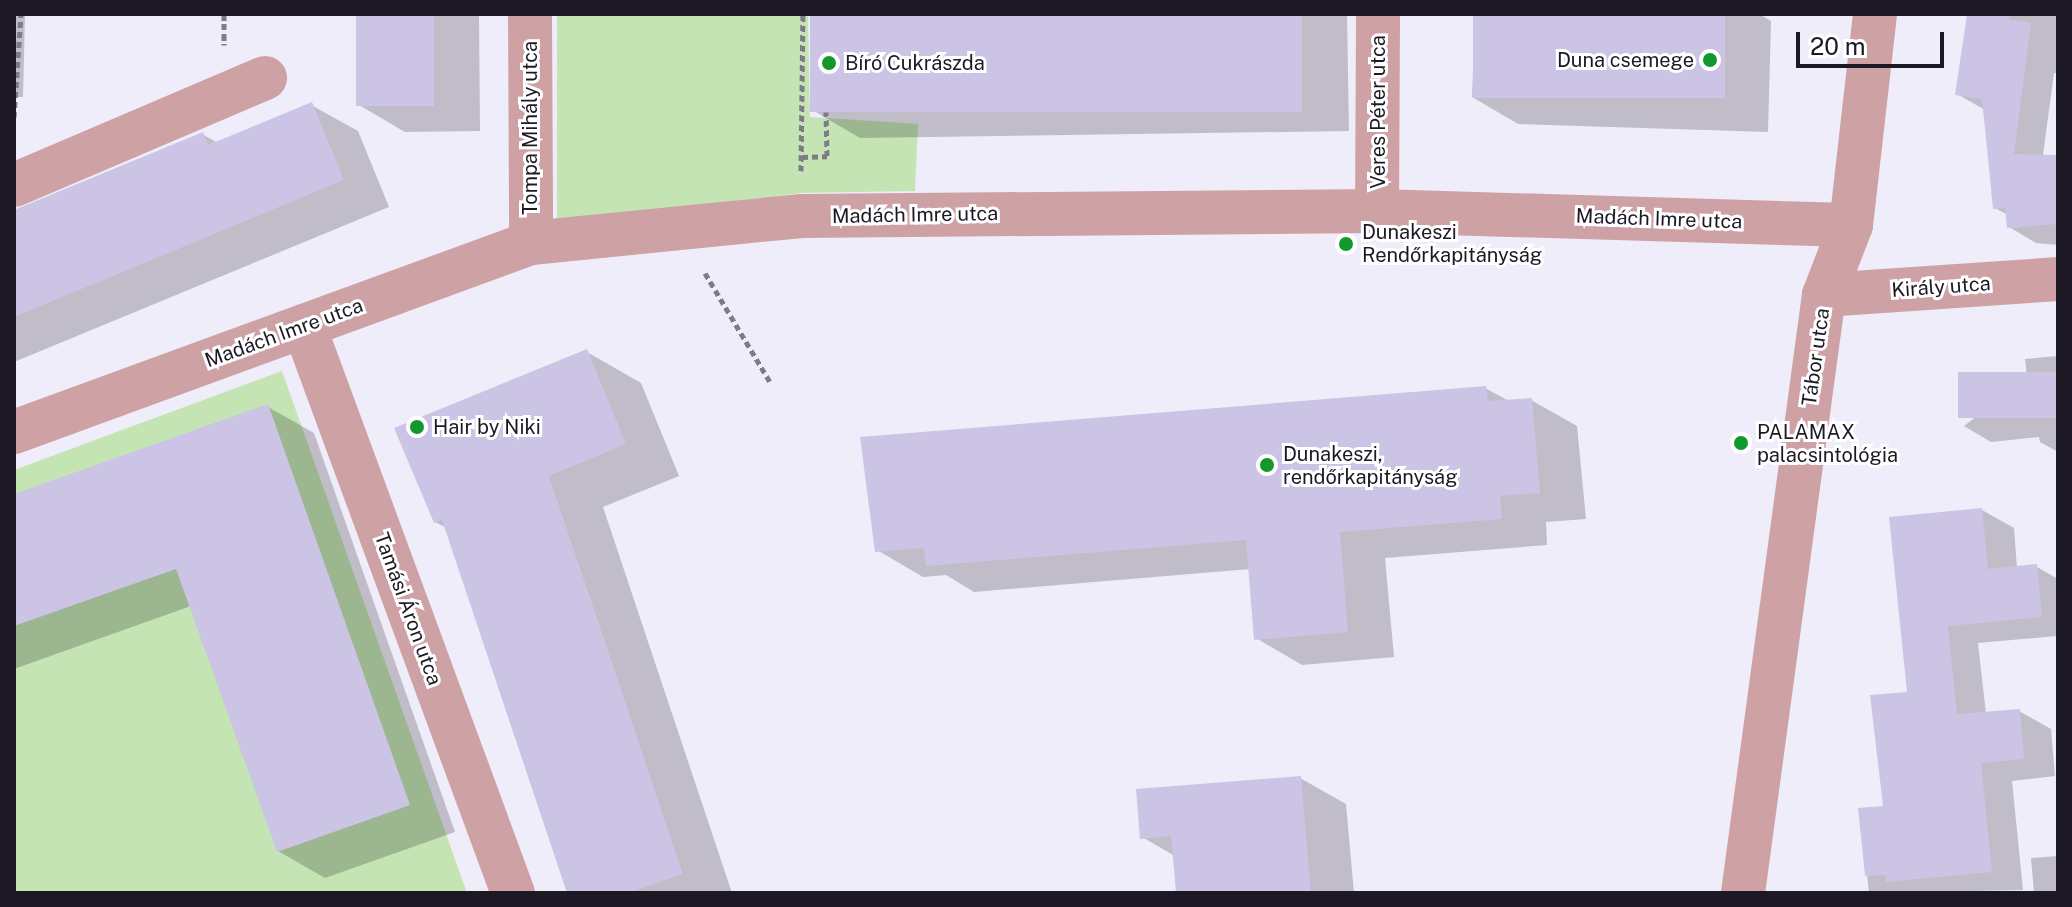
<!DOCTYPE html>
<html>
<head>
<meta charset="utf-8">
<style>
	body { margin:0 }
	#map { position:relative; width:2072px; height:907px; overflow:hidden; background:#f0edfb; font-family:"Public Sans",sans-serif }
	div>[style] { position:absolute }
	.green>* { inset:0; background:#c4e4b4 }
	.shadow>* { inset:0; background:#0003 }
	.building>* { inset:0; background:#ccc4e5; transform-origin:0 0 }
	.path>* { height:5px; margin-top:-2.5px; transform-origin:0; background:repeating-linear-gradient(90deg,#7e7b88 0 6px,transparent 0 10px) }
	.minor>* { height:44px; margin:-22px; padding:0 22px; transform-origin:22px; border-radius:22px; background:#cea2a5 }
	.dots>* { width:22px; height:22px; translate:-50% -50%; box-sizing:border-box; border:4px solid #fff; border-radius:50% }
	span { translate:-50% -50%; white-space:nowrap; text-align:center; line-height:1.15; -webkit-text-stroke:6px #fff; paint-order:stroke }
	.poi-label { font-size:20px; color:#1c1925 }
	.right { translate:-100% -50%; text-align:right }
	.left { translate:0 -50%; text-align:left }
	.street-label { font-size:20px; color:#1c1925 }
	.frame { position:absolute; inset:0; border:16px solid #1c1925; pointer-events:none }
	.scale { position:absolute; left:1796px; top:32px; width:148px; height:36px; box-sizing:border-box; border:4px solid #1c1925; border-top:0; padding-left:10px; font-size:24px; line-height:28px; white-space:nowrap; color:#1c1925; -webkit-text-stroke:6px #fff; paint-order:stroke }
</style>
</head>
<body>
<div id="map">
	<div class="green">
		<i style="clip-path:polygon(557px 14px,808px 14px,810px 117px,918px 124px,915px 191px,801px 193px,557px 224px)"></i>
		<i style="clip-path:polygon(282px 371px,467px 893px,14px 893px,14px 470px)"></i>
	</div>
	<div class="shadow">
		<i style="clip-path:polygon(14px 14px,25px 14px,23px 97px,14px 97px)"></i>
		<i style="clip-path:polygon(358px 14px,479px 14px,480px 131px,405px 132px,359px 105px)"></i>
		<i style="clip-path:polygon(812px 14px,1347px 14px,1349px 131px,860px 138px,814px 111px)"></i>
		<i style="clip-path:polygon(1475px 14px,1759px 14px,1771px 21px,1768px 132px,1518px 124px,1472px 97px)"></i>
		<i style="clip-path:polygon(1969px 14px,2058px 14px,2058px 73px,2054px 73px,2043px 155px,2058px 155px,2058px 245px,2036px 243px,2009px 227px,2008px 215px,1995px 208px,1985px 110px,1957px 94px)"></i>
		<i style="clip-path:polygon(311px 105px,358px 131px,389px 207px,14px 362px,14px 212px,202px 134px,218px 143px)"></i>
		<i style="clip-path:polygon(587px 352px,641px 383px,679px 476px,603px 507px,732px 893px,569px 893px,447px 528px,435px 522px)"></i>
		<i style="clip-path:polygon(2058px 356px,2058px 452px,2040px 442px,2039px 437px,1991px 442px,1964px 426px,2027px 377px,2025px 359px)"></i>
		<i style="clip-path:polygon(1485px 388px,1509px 401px,1531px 400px,1577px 426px,1586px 519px,1546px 522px,1547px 545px,1385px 558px,1394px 657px,1302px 665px,1256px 638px,1250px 569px,974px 592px,946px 575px,923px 577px,877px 550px)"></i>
		<i style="clip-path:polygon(268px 407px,314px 433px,455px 832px,325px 878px,278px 851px,191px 606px,14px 669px,14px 496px)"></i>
		<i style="clip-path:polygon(1982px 510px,2014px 528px,2017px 568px,2037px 567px,2058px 579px,2058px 636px,1978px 643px,1986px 714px,2019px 711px,2051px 729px,2055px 776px,2012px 781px,2023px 890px,1869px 893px,1860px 810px,1885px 808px,1909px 694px)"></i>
		<i style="clip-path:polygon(1300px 778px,1346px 804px,1354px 893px,1178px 893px,1175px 856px,1142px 837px)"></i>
		<i style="clip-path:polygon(2058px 856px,2058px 893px,2034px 893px,2031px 858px)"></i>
	</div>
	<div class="building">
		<i style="left:356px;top:14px;width:78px;height:92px"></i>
		<i style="left:810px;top:14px;width:492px;height:98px"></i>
		<i style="left:1473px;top:14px;width:252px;height:84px"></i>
		<i style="clip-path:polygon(1967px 14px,2009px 14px,2009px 19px,2031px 23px,2014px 154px,2058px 155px,2058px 224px,2007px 228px,2005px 208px,1993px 209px,1982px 99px,1955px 95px)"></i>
		<i style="clip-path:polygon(312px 102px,344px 180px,14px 317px,14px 210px,203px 132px,208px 145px)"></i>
		<i style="clip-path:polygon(587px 349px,626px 444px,549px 476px,683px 874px,628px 893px,567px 893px,442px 520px,434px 523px,394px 428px)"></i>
		<i style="left:2058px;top:372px;width:46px;height:100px;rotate:90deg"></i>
		<i style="clip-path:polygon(1486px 386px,1488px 401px,1532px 398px,1540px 493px,1500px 496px,1502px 519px,1340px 532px,1348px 632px,1254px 640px,1246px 540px,926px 566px,924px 548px,875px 552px,860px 437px)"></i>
		<i style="clip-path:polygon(268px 404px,410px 805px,277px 852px,176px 569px,14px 626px,14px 494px)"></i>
		<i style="clip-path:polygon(1982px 508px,1988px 569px,2037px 564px,2042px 617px,1948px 626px,1957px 714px,2020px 709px,2024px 759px,1981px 763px,1992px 872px,1886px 882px,1886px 875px,1865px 876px,1858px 808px,1883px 806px,1870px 695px,1907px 692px,1889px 517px)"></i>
		<i style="clip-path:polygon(1301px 776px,1311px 893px,1176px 893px,1171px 836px,1140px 839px,1136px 789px)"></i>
	</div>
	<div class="path">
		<i style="left:224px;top:14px;width:31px;rotate:90deg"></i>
		<i style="left:14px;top:117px;width:103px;rotate:-86.1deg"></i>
		<i style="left:802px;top:157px;width:25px;rotate:-2deg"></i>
		<i style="left:827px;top:156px;width:44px;rotate:-91.3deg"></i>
		<i style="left:801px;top:171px;width:157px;rotate:-89.3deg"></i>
		<i style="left:705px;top:273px;width:127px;rotate:59.2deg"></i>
	</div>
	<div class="minor">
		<i style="left:530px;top:14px;width:229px;rotate:89.7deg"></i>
		<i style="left:14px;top:185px;width:273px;rotate:-23.1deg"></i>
		<i style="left:1377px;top:211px;width:197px;rotate:-89.7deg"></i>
		<i style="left:1824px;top:295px;width:235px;rotate:-3.9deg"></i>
		<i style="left:304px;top:326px;width:604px;rotate:69.77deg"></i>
		<i style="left:14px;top:432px;width:550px;rotate:-20.08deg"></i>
		<i style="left:531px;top:243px;width:272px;rotate:-5.7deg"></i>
		<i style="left:802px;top:216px;width:575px;rotate:-0.5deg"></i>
		<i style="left:1377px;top:211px;width:474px;rotate:1.7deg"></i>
		<i style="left:1743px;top:893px;width:603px;rotate:-82.29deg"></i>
		<i style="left:1824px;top:295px;width:75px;rotate:-68.9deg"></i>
		<i style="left:1851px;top:225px;width:212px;rotate:-83.5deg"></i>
	</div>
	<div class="dots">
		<i style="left:1710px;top:60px;background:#13982d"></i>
		<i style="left:829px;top:63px;background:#13982d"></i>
		<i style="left:1346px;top:244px;background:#13982d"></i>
		<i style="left:417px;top:427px;background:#13982d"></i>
		<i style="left:1741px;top:443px;background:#13982d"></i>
		<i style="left:1267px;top:465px;background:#13982d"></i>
	</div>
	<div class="poi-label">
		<span class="right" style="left:1694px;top:60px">Duna csemege</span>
		<span class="left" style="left:845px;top:63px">Bíró Cukrászda</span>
		<span class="left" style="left:1362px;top:244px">Dunakeszi<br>Rendőrkapitányság</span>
		<span class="left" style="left:433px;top:427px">Hair by Niki</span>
		<span class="left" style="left:1757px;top:444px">PALAMAX<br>palacsintológia</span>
		<span class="left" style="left:1283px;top:466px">Dunakeszi,<br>rendőrkapitányság</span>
	</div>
	<div class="street-label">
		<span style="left:1378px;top:112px;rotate:-90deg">Veres Péter utca</span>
		<span style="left:530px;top:128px;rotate:-90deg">Tompa Mihály utca</span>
		<span style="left:915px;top:215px;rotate:-1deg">Madách Imre utca</span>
		<span style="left:1659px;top:219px;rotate:2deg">Madách Imre utca</span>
		<span style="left:1941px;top:287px;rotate:-4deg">Király utca</span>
		<span style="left:284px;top:333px;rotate:-20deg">Madách Imre utca</span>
		<span style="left:1816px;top:357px;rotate:-82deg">Tábor utca</span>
		<span style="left:408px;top:609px;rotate:70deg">Tamási Áron utca</span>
	</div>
	<div class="frame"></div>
	<div class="scale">20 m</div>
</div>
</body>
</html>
